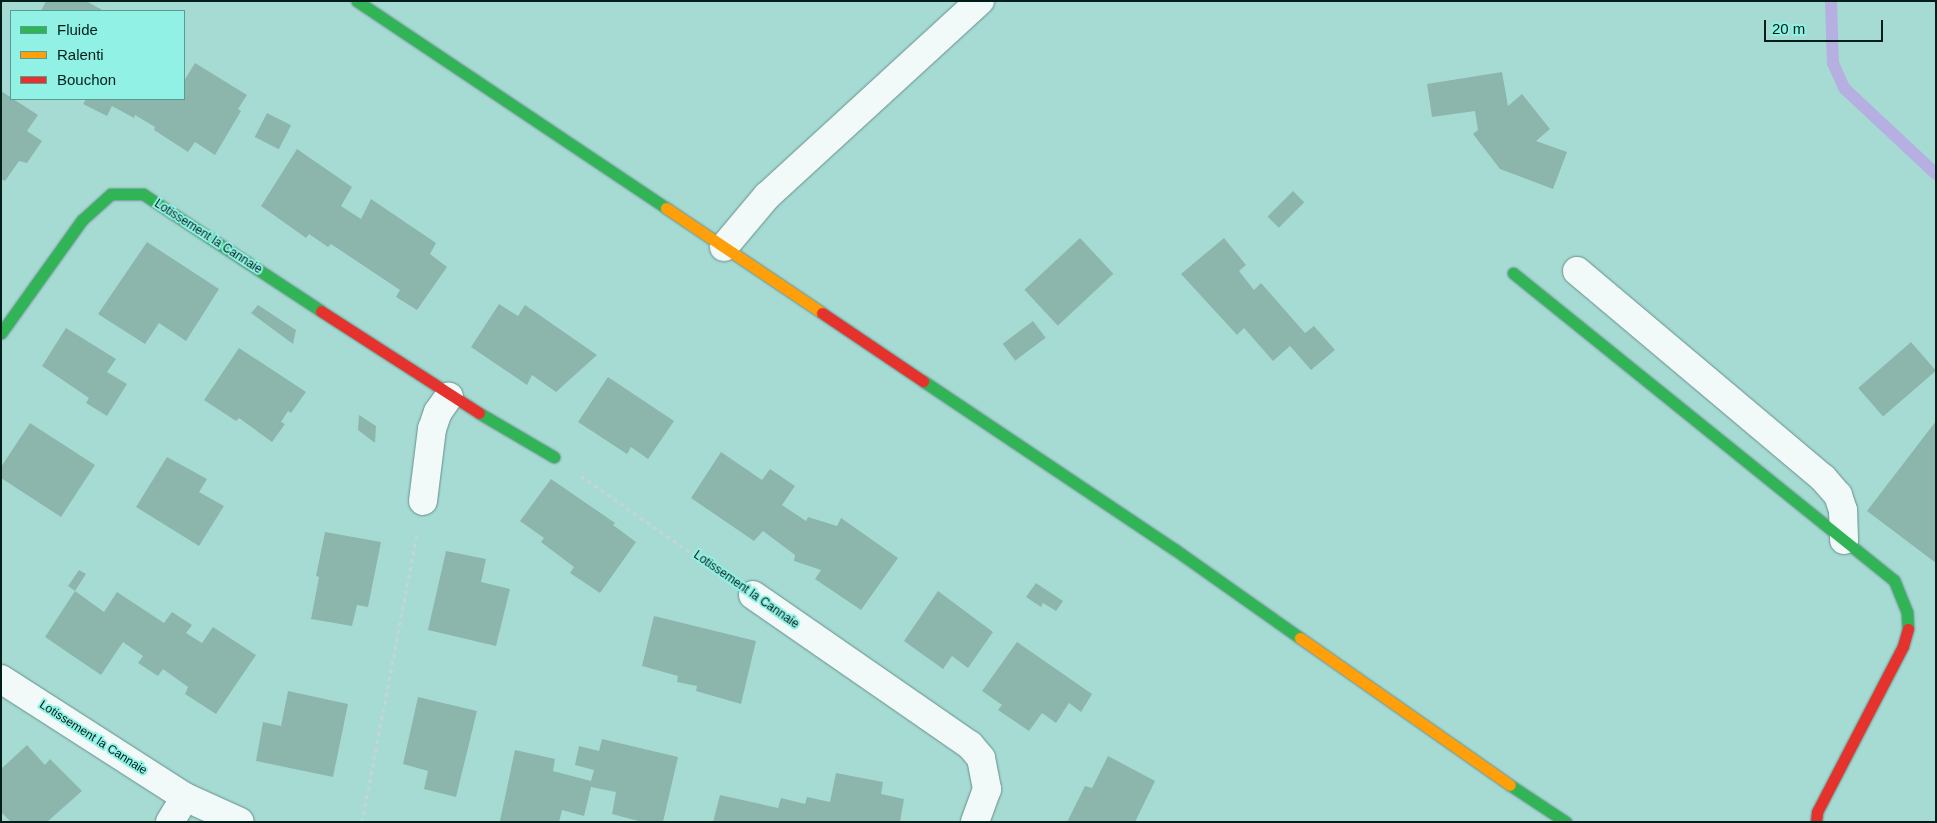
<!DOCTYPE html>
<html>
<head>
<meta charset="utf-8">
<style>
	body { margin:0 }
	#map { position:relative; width:1937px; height:823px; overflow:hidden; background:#a6dbd4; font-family:Arial,sans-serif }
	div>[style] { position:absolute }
	.stream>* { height:12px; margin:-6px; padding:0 6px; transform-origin:6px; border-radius:6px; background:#b6afe1 }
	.building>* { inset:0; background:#8cb6ab; transform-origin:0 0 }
	.path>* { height:3px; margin-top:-1.5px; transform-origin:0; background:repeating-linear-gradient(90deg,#c5d5d3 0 4px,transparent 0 8px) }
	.roads { filter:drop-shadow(0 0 1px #69908b) drop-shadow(0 0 1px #69908b) }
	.street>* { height:28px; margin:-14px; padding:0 14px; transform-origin:14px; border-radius:14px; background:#f2faf9 }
	.fast>* { height:11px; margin:-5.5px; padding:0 5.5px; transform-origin:5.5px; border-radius:5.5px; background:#30b455 }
	.slow>* { height:11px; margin:-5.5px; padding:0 5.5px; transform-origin:5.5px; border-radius:5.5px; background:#ff9f0a }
	.jam>* { height:11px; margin:-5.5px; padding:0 5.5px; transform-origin:5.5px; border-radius:5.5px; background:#e5322d }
	span { translate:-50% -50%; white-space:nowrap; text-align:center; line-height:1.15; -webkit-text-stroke:4px #90f1e4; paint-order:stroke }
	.street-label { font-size:12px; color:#001e1a }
	.frame { position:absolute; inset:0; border:2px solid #001e1a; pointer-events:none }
	.legend { position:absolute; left:10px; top:10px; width:175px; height:90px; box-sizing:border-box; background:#90f1e4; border:1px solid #569d93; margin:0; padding:6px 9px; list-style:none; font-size:15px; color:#001e1a }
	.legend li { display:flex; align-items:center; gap:10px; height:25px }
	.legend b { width:25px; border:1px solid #569d93 }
	.scale { position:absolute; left:1764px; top:20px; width:119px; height:22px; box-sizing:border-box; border:2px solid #001e1a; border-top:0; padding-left:6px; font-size:15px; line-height:18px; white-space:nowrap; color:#001e1a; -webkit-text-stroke:4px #90f1e4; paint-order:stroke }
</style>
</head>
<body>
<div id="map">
	<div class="stream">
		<i style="left:1831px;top:1px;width:62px;rotate:88.2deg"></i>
		<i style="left:1833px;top:63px;width:27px;rotate:66deg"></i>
		<i style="left:1844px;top:88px;width:126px;rotate:43.1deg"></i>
	</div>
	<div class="building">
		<i style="clip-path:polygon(46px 1px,86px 1px,104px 11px,41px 11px)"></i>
		<i style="clip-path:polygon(195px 63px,247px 95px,238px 109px,241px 111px,215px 155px,195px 142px,188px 152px,154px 130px,155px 127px,135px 115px,134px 118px,112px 106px,107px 116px,83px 104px,86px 99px,184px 99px,184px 81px)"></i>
		<i style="clip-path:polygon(1502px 72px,1508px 106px,1522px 94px,1550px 129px,1536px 141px,1567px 152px,1553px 189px,1500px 169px,1473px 134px,1478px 130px,1475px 111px,1432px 117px,1427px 84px)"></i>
		<i style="clip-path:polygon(1px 91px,38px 115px,27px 131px,42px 141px,27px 163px,19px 161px,5px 181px,1px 179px)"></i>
		<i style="left:267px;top:113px;width:27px;height:27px;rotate:27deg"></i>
		<i style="clip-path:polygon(297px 149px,352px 187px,341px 206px,361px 219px,371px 199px,436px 243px,430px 254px,447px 267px,417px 310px,396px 297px,400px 290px,331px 244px,328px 247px,309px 234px,306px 238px,261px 206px)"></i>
		<i style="left:1293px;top:191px;width:16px;height:36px;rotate:45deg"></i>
		<i style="left:1080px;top:238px;width:49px;height:76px;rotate:47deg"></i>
		<i style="clip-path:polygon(1224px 238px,1246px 265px,1239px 271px,1254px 290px,1261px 283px,1305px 333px,1314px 326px,1335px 350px,1311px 370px,1290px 346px,1273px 361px,1244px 328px,1237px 335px,1181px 274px)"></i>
		<i style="clip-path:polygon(147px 242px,219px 289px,186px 341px,159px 323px,145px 344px,98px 314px)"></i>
		<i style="clip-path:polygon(499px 304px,518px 316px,525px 305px,597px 355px,556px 392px,532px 375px,527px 385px,471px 347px)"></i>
		<i style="clip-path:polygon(258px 305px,296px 330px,293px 344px,251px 313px)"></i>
		<i style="left:1033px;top:321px;width:21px;height:38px;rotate:53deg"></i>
		<i style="clip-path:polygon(66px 328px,116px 359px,107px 372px,127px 384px,107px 416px,86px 403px,89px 398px,42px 366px)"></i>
		<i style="left:1911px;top:342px;width:38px;height:70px;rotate:49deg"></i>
		<i style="clip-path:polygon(239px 348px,306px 392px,291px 413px,288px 411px,281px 422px,285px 424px,272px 442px,239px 418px,236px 421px,204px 400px)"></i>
		<i style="clip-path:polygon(608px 377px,674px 421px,648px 459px,631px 447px,627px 454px,578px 422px)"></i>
		<i style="clip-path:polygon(359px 415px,376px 426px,375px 443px,358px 430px)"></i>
		<i style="clip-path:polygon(1936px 421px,1936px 563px,1867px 511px)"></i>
		<i style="clip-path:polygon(30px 423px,95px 465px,61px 517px,1px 478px,1px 467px)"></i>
		<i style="clip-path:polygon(721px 452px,762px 480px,770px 469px,795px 486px,782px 505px,806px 521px,808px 517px,837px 526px,841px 518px,898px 558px,861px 610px,815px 579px,821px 570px,794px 561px,795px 555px,763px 531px,754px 541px,691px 498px)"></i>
		<i style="clip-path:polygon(167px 457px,207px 479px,199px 492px,224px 506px,199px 546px,136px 507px)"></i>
		<i style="clip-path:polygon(551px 479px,615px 523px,613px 525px,636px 542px,600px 593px,570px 573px,574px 567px,541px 542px,544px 538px,520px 521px)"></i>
		<i style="clip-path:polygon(325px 532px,381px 542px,368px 607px,357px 605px,352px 626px,311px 619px,319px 577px,316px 576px)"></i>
		<i style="clip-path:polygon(446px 551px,486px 559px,481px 582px,510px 589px,496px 646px,428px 630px)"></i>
		<i style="clip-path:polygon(79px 570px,86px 574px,75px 591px,104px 612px,117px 592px,164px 623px,172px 612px,192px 625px,186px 633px,202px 643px,213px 627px,256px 655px,216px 714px,185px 694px,188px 687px,163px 669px,158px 676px,138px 663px,143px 656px,123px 642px,101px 675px,45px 637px,75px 591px,68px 586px)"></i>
		<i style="clip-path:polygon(1036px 583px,1063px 601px,1056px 611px,1043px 603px,1041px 607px,1026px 597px)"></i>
		<i style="clip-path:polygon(938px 591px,993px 632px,968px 668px,952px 656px,943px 669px,904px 641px)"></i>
		<i style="clip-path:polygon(654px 616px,756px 641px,741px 704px,696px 691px,697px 686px,677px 682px,678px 676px,642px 666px)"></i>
		<i style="clip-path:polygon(1017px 642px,1092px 694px,1081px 712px,1069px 703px,1056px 723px,1042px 713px,1029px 731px,998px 710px,1002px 705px,982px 691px)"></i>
		<i style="clip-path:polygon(288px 691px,348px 704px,333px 777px,256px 761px,263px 722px,281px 726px)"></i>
		<i style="clip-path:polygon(418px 697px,477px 711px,456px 797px,424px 789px,428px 771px,403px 764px)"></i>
		<i style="clip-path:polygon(602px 739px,678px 757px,663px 822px,642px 822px,612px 814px,616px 792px,591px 787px,584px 816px,562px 810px,559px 822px,500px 821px,515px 750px,555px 759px,553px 771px,591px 781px,594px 770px,575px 765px,579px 746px,599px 751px)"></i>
		<i style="clip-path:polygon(27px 745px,45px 765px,50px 759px,82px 791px,47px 822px,11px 822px,1px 812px,1px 769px)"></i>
		<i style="clip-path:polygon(1108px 756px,1155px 781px,1135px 822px,1067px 822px,1085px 786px,1092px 788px)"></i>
		<i style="clip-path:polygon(836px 773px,883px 782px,881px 794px,904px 799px,900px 822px,713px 822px,720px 795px,778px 808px,781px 798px,805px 804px,807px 797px,830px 802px)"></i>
	</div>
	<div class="path">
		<i style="left:581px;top:476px;width:177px;rotate:34.9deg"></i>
		<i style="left:362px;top:822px;width:292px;rotate:-79.2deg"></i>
	</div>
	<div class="roads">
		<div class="street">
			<i style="left:724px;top:247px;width:67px;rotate:-49.9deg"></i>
			<i style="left:767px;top:196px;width:289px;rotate:-42.5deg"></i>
			<i style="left:1577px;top:271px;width:322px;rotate:40.1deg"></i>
			<i style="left:1823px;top:478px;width:23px;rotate:49deg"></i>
			<i style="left:1838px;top:495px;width:16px;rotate:72deg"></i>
			<i style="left:1843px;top:510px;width:30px;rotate:88deg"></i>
			<i style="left:423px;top:501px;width:73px;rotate:-82.9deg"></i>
			<i style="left:432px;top:429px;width:18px;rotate:-71deg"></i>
			<i style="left:438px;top:412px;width:19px;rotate:-55deg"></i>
			<i style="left:753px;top:595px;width:264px;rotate:34.7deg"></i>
			<i style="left:970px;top:745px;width:17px;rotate:50deg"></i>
			<i style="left:981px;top:758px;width:32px;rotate:79deg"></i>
			<i style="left:987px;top:789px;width:35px;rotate:110deg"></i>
			<i style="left:1px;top:679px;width:219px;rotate:32.7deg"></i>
			<i style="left:185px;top:797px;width:60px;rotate:24.4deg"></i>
			<i style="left:170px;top:822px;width:29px;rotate:-59deg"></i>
		</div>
		<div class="fast">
			<i style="left:357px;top:1px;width:372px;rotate:33.8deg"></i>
			<i style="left:1513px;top:273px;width:489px;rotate:38.9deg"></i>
			<i style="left:1894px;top:580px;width:35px;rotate:68deg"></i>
			<i style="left:1907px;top:612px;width:17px;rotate:87deg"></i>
			<i style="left:1px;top:333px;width:139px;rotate:-54.4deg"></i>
			<i style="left:82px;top:220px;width:39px;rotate:-42deg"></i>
			<i style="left:111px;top:194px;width:32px"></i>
			<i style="left:143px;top:194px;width:213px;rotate:33.3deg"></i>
			<i style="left:923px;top:381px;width:302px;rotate:33.8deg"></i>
			<i style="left:1174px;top:549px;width:154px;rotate:35.2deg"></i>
			<i style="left:479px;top:413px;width:87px;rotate:30.4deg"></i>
			<i style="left:1510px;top:785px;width:67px;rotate:33.5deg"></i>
		</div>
		<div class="slow">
			<i style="left:666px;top:208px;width:188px;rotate:33.9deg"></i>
			<i style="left:1300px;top:638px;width:256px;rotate:35deg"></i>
		</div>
		<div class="jam">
			<i style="left:321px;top:311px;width:188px;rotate:32.8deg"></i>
			<i style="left:822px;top:313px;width:122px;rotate:34deg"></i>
			<i style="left:1816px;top:822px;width:10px;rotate:-84deg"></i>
			<i style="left:1817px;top:812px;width:187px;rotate:-62.6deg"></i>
			<i style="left:1903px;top:646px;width:18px;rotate:-74deg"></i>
		</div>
	</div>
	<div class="street-label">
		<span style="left:208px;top:237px;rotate:33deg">Lotissement la Cannaie</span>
		<span style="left:746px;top:590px;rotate:35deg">Lotissement la Cannaie</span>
		<span style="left:93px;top:738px;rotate:33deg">Lotissement la Cannaie</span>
	</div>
	<div class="frame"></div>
	<ul class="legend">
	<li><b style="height:6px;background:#30b455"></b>Fluide</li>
	<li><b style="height:6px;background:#ff9f0a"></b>Ralenti</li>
	<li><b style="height:6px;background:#e5322d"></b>Bouchon</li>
	</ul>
	<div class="scale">20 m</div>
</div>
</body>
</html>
